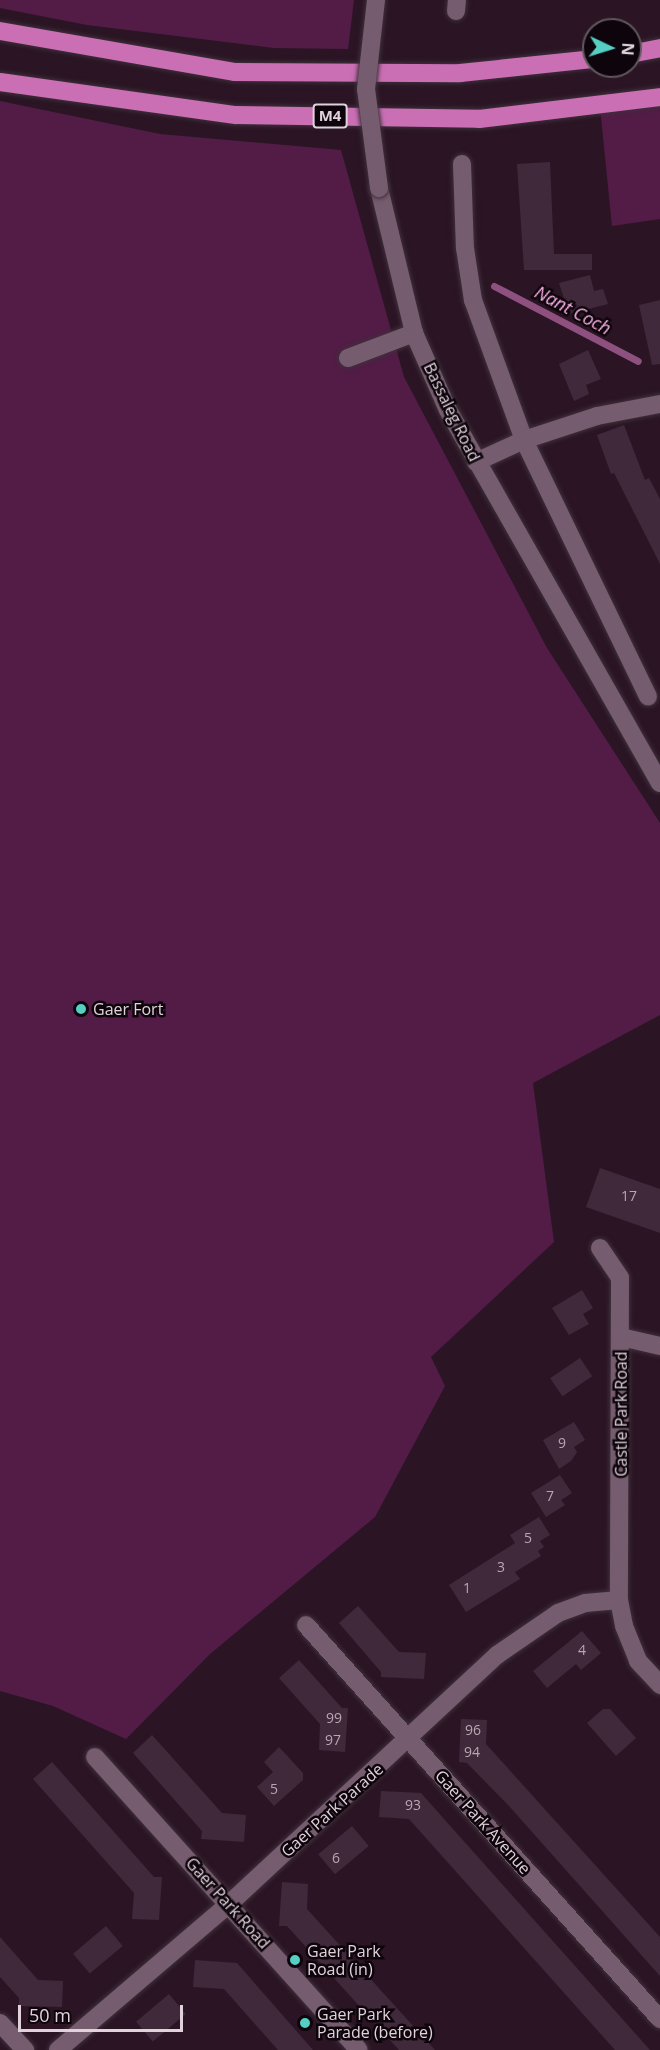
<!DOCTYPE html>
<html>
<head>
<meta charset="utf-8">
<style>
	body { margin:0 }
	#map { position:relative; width:660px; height:2050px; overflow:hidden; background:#2b1525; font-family:"Open Sans",sans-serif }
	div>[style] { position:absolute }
	.green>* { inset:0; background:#521c47 }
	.stream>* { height:7px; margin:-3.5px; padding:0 3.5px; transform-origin:3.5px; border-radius:3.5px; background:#8e507f }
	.building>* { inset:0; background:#40293a; transform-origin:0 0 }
	.roads { filter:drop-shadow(0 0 2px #3f303b) drop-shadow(0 0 2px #3f303b) }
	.minor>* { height:18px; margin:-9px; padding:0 9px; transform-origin:9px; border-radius:9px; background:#765c6f }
	.highway>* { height:18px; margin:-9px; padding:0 9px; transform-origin:9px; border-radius:9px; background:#cb6fb5 }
	.bridges { filter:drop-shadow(0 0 2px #3f303b) drop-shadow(0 0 2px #3f303b) }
	.minor-bridge>* { height:18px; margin:-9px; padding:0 9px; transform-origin:9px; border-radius:9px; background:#765c6f }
	.dots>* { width:16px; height:16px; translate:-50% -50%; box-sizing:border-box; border:3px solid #0d050b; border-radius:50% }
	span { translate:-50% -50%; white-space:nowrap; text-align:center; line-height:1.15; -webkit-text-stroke:5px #0d050b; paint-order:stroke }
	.number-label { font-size:14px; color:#b8a7b3 }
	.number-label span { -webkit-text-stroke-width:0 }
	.shield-label span { padding:2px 4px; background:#0d050b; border:2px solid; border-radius:4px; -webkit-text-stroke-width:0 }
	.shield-label { font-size:15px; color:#e0d1db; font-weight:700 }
	.street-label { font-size:16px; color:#e0d1db }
	.poi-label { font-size:16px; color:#e0d1db }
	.left { translate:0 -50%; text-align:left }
	.water-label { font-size:18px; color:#fab1e6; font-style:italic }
	.north { position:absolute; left:582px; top:18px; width:60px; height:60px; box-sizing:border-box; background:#0d050b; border:2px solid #61575e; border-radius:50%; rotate:94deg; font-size:16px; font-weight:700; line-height:24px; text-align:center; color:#e0d1db }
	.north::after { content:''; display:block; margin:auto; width:21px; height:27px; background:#56cec3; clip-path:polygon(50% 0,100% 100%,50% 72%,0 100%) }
	.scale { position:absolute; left:18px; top:2005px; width:165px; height:27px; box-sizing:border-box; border:3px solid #e0d1db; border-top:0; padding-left:8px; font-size:18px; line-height:21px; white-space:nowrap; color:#e0d1db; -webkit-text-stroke:4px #0d050b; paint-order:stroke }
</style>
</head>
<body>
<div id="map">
	<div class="green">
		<i style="clip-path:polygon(0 0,354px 0,348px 49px,274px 48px,87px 25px,0 8px)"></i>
		<i style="clip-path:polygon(660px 100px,660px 219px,612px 226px,600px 107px)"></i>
		<i style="clip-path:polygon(0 101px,160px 134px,341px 150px,404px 377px,547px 648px,660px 823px,660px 1015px,533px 1083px,554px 1242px,431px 1357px,445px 1386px,375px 1517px,210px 1654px,126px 1739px,53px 1706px,0 1691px)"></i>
	</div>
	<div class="stream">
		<i style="left:494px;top:286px;width:162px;rotate:27.5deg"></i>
	</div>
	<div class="building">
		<i style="clip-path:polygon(550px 162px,554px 254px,592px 254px,592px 270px,524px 270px,517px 164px)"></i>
		<i style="clip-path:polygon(590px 275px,594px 291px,603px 289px,608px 304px,569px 314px,559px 283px)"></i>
		<i style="clip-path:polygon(660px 300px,660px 364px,652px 365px,639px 305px)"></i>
		<i style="clip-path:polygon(588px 350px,601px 379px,586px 385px,589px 394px,574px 401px,559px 364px)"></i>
		<i style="clip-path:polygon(624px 425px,645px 480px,649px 478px,660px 499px,660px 564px,614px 473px,611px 474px,597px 435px)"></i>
		<i style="clip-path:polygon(600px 1168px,660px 1189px,660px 1233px,586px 1207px)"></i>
		<i style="clip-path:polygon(582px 1290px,593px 1308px,583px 1314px,589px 1324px,569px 1335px,552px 1308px)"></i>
		<i style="left:580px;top:1358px;width:22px;height:36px;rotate:56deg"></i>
		<i style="clip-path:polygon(574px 1422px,585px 1440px,574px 1447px,577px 1452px,571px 1461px,559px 1469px,543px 1440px)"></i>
		<i style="clip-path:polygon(560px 1475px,572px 1493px,561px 1500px,565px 1505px,546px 1517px,531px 1493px)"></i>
		<i style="clip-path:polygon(539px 1517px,550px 1535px,540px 1541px,544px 1547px,538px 1551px,541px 1556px,515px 1572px,520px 1579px,466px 1612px,449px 1585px,515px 1543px,510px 1535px)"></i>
		<i style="clip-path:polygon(358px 1606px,399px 1652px,426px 1653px,424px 1679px,381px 1677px,381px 1672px,339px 1623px)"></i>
		<i style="clip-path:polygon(582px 1631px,601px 1653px,581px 1670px,576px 1664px,547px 1688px,533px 1671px)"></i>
		<i style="clip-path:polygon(299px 1660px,342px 1708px,348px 1708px,345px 1752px,319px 1750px,320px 1724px,279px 1678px)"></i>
		<i style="clip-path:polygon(603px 1709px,610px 1709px,636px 1738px,616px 1756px,587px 1723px)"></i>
		<i style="clip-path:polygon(461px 1719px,487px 1720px,486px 1744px,660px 1937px,660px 1976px,509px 1806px,467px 1763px,459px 1762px)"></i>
		<i style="clip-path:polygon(152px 1735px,222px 1813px,246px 1815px,244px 1842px,201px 1839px,202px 1831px,133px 1753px)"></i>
		<i style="clip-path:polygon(279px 1747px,303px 1773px,303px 1780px,274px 1806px,257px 1787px,273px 1772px,264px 1762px)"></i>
		<i style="clip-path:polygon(52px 1762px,154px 1877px,162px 1877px,159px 1920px,132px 1919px,134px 1893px,33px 1779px)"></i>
		<i style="clip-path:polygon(381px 1791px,421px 1793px,650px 2050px,615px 2050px,409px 1819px,379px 1817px)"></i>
		<i style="left:352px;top:1826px;width:26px;height:44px;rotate:50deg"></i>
		<i style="clip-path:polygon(282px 1882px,308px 1884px,307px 1909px,435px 2050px,399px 2050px,287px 1926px,279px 1926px)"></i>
		<i style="left:106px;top:1926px;width:26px;height:43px;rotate:50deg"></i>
		<i style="clip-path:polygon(0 1937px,38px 1980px,63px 1981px,62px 2007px,19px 2006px,19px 1998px,0 1977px)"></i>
		<i style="clip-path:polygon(195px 1960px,237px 1963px,313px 2050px,278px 2050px,224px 1989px,193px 1987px)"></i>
		<i style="left:169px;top:1994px;width:26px;height:43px;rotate:50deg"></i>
	</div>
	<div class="roads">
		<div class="minor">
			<i style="left:456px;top:11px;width:11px;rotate:-85deg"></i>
			<i style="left:462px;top:164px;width:84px;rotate:88deg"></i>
			<i style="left:465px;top:248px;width:53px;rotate:81.3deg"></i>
			<i style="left:473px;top:300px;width:149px;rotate:70deg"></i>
			<i style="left:524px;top:440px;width:285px;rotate:64.2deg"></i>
			<i style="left:379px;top:188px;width:149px;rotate:76.4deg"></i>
			<i style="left:414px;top:333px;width:84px;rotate:66.2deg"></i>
			<i style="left:448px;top:410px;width:429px;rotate:60.4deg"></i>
			<i style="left:348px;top:358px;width:71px;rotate:-20.7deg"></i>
			<i style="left:476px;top:462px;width:53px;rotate:-24.6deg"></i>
			<i style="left:524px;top:440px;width:77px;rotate:-18.2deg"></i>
			<i style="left:597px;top:416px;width:64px;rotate:-10.8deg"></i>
			<i style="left:600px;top:1248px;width:36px;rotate:56deg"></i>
			<i style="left:620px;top:1278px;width:322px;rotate:90.2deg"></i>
			<i style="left:619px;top:1600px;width:26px;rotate:79deg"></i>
			<i style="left:624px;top:1626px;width:38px;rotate:68deg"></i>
			<i style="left:638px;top:1661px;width:33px;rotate:47deg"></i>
			<i style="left:621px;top:1337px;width:40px;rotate:13deg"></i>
			<i style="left:306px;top:1625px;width:530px;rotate:48.06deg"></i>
			<i style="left:95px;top:1757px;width:394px;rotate:48deg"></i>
			<i style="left:0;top:2023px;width:37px;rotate:47deg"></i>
			<i style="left:58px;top:2050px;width:225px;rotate:-40.5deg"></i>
			<i style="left:229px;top:1904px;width:366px;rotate:-42.9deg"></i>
			<i style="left:497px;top:1655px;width:74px;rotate:-34.5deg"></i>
			<i style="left:558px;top:1613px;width:29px;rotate:-20deg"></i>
			<i style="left:585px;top:1603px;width:34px;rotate:-5deg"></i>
		</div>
		<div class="highway">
			<i style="left:0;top:31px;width:239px;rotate:9.9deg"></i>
			<i style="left:235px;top:72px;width:225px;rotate:0.3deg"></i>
			<i style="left:460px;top:73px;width:135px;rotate:-6deg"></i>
			<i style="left:630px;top:54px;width:31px;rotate:-11deg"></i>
			<i style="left:0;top:82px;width:238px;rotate:8deg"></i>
			<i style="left:236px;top:115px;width:243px;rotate:0.9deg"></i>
			<i style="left:479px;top:119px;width:182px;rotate:-6.9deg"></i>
		</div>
	</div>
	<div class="bridges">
		<div class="minor-bridge">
			<i style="left:376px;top:0;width:90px;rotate:96.4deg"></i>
			<i style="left:366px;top:89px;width:100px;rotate:82.5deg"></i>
		</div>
	</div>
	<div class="dots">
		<i style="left:81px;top:1009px;background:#56cec3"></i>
		<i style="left:295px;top:1960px;background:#56cec3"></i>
		<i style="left:305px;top:2023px;background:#56cec3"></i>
	</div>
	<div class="number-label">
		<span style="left:629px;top:1196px">17</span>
		<span style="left:562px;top:1443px">9</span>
		<span style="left:550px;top:1496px">7</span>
		<span style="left:528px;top:1538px">5</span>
		<span style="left:501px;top:1567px">3</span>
		<span style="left:467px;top:1588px">1</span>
		<span style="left:582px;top:1650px">4</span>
		<span style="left:334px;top:1718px">99</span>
		<span style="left:473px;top:1730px">96</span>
		<span style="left:333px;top:1740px">97</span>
		<span style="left:472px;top:1752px">94</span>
		<span style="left:274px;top:1789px">5</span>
		<span style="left:413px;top:1805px">93</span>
		<span style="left:336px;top:1858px">6</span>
	</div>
	<div class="shield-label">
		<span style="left:330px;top:116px">M4</span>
	</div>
	<div class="street-label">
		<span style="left:452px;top:412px;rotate:64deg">Bassaleg Road</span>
		<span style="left:621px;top:1414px;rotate:-90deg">Castle Park Road</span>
		<span style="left:332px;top:1810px;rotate:-42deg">Gaer Park Parade</span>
		<span style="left:483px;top:1822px;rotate:48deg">Gaer Park Avenue</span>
		<span style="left:228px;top:1903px;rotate:48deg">Gaer Park Road</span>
	</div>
	<div class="poi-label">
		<span class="left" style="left:93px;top:1009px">Gaer Fort</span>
		<span class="left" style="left:307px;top:1960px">Gaer Park<br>Road (in)</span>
		<span class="left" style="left:317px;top:2023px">Gaer Park<br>Parade (before)</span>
	</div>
	<div class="water-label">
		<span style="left:573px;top:310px;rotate:28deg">Nant Coch</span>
	</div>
	<div class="north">N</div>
	<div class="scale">50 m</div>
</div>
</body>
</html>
